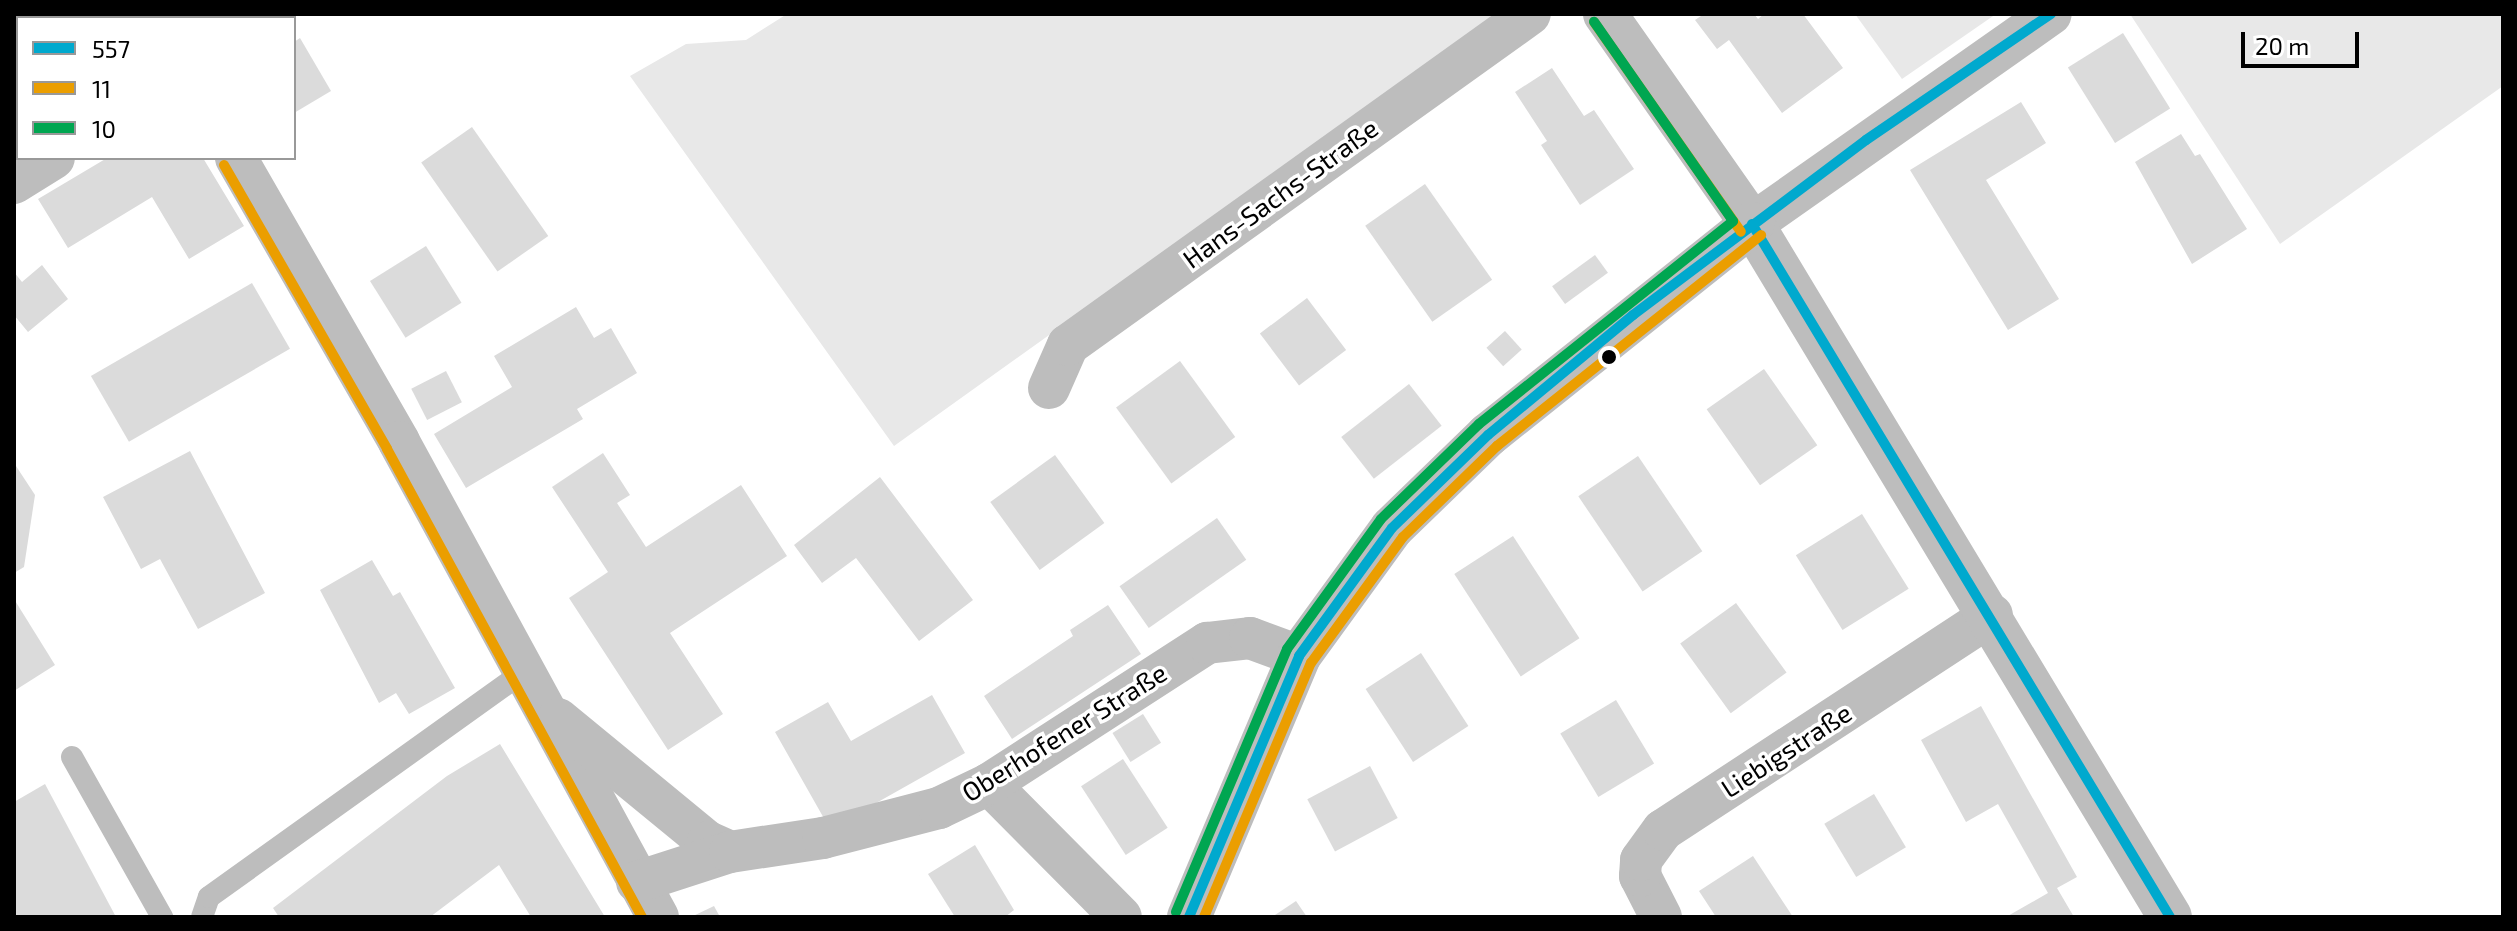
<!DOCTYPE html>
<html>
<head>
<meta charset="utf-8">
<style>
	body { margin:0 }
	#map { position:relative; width:2517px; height:931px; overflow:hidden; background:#fff; font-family:"Exo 2",sans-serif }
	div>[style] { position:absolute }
	.green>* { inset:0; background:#e8e8e8 }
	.building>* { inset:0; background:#dbdbdb; transform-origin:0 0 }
	.service>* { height:22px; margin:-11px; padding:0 11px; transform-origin:11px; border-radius:11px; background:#bdbdbd }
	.minor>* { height:42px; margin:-21px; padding:0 21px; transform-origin:21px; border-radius:21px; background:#bdbdbd }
	.tertiary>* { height:44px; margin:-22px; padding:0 22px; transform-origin:22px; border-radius:22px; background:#bdbdbd }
	.bus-1>* { height:10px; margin:-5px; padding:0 5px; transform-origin:5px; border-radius:5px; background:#00a9ce }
	.bus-2>* { height:10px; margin:-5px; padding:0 5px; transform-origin:5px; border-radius:5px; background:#eb9e00 }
	.bus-3>* { height:10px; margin:-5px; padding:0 5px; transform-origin:5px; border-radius:5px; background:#00a651 }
	.dots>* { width:22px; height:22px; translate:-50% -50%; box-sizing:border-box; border:4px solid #fff; border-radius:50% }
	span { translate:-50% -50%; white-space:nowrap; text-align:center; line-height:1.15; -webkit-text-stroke:7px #fff; paint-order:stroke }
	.street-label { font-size:26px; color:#000 }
	.frame { position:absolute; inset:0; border:16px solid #000; pointer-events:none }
	.legend { position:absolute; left:16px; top:16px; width:280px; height:144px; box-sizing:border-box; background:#fff; border:2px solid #999; margin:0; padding:10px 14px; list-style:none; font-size:24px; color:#000 }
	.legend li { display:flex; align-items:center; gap:16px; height:40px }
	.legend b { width:40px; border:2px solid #999 }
	.scale { position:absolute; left:2241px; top:32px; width:118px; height:36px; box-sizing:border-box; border:4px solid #000; border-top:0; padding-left:10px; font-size:24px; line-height:28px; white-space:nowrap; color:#000; -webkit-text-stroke:6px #fff; paint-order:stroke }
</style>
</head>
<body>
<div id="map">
	<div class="green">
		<i style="clip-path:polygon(787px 14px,1498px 14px,894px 446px,630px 76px,686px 44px,746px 40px)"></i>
		<i style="clip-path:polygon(1855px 14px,1996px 14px,1902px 79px)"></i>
		<i style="clip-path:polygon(2130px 14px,2503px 14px,2503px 86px,2280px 244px)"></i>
	</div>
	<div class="building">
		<i style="clip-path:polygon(42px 14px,89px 14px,84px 18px)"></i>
		<i style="left:224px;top:14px;width:66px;height:5px"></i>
		<i style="clip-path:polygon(1704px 14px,1754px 14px,1758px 19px,1764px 14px,1803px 14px,1843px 68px,1782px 113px,1729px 40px,1717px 49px,1695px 20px)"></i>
		<i style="left:2123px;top:33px;width:89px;height:65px;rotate:58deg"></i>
		<i style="clip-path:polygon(300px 38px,331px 91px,294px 113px,294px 42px)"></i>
		<i style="clip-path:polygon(1552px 68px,1584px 116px,1594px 110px,1634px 169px,1580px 205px,1541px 145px,1547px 141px,1515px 92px)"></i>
		<i style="clip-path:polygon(14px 94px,18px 99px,14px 142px)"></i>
		<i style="clip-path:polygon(2021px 102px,2046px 143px,1986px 180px,2059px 299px,2008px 330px,1910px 170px)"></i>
		<i style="left:472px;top:127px;width:133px;height:62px;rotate:55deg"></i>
		<i style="clip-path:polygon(2181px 134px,2195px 156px,2200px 154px,2247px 229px,2192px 264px,2135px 162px)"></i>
		<i style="clip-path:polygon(107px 158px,203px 158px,244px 226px,189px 259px,152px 197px,68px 248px,38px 199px)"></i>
		<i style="left:1425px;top:184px;width:117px;height:73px;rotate:55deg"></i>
		<i style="left:426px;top:246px;width:67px;height:66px;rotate:58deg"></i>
		<i style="left:1595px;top:255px;width:22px;height:53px;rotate:54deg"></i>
		<i style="clip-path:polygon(42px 265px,68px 299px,28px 332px,14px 315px,14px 272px,22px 282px)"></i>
		<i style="left:252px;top:283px;width:76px;height:186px;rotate:60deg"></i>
		<i style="left:1307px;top:298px;width:65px;height:59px;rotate:53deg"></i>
		<i style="clip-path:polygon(576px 307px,594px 338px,611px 328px,637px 373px,577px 409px,583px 419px,466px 488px,434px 434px,512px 387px,494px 356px)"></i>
		<i style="left:1505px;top:331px;width:25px;height:25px;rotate:48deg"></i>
		<i style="left:1180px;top:361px;width:94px;height:79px;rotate:54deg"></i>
		<i style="left:1764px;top:369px;width:93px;height:70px;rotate:55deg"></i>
		<i style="left:446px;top:371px;width:35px;height:39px;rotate:63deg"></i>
		<i style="left:1409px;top:384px;width:53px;height:86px;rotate:52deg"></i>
		<i style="clip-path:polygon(190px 451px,265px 593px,198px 629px,160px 559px,141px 569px,103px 497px)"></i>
		<i style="clip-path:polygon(603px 453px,630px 495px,617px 503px,646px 547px,741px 485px,787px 556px,670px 633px,723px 714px,668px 750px,569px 598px,608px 572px,552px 487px)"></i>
		<i style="left:1055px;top:455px;width:84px;height:80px;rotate:54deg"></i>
		<i style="left:1638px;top:456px;width:115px;height:72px;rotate:56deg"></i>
		<i style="clip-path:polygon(14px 463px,35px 495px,24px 567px,14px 573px)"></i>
		<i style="clip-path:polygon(880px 477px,973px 600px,919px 641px,856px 558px,822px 583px,794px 545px)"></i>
		<i style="left:1862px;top:514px;width:88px;height:78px;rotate:58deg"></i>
		<i style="left:1217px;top:518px;width:51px;height:119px;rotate:55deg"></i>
		<i style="left:1513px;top:536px;width:122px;height:70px;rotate:57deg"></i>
		<i style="clip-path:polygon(372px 560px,393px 596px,400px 592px,455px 688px,409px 714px,396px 693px,379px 703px,320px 590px)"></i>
		<i style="clip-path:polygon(14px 599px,55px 665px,14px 691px)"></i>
		<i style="left:1736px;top:603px;width:86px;height:69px;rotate:54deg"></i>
		<i style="clip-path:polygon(1108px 605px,1141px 654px,1012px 739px,984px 696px,1073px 636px,1070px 630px)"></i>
		<i style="left:1421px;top:653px;width:87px;height:66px;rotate:57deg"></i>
		<i style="clip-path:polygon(932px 695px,965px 753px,830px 829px,775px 732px,828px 702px,851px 741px)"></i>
		<i style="left:1616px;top:700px;width:74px;height:65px;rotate:59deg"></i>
		<i style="clip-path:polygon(1981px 706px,2077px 877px,2057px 888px,2074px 917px,2006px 917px,2048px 893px,1998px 804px,1966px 822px,1921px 740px)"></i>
		<i style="left:1143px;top:714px;width:34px;height:36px;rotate:58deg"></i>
		<i style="clip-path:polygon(500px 744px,605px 917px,531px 917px,499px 865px,430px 917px,279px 917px,273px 908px,447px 776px)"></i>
		<i style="left:1123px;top:759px;width:82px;height:50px;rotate:57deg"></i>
		<i style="left:1370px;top:766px;width:59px;height:71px;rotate:62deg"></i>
		<i style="clip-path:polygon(45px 784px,116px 917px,14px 917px,14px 802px)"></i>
		<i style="left:1874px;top:794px;width:62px;height:58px;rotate:59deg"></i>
		<i style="clip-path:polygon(975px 845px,1014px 910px,1005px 917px,955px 917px,928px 874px)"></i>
		<i style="clip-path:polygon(1753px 856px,1793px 917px,1716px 917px,1699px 891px)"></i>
		<i style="clip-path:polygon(1296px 901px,1307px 917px,1272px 917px)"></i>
		<i style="clip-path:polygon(714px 906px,720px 917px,691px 917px)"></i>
	</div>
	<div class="service">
		<i style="left:72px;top:757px;width:184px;rotate:60.6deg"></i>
		<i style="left:202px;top:917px;width:21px;rotate:-71deg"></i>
		<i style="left:209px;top:897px;width:386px;rotate:-35.6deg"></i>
	</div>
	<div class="minor">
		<i style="left:151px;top:14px;width:4px;rotate:63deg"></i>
		<i style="left:236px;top:158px;width:327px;rotate:60.1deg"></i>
		<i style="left:399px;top:442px;width:541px;rotate:61.4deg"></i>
		<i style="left:14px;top:183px;width:47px;rotate:-32deg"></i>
		<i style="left:1752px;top:224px;width:365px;rotate:-35.1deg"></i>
		<i style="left:1049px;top:388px;width:47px;rotate:-66.2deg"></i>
		<i style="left:1068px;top:345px;width:568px;rotate:-35.62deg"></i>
		<i style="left:558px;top:719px;width:194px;rotate:39.4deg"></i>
		<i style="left:708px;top:842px;width:24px;rotate:24deg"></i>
		<i style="left:989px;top:784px;width:187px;rotate:45.2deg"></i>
		<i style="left:637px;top:882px;width:98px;rotate:-17.9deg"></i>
		<i style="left:730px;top:852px;width:94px;rotate:-8.6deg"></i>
		<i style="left:823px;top:838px;width:120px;rotate:-14.5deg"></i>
		<i style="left:939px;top:808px;width:55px;rotate:-25.6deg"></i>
		<i style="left:989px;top:784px;width:260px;rotate:-32.9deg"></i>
		<i style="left:1207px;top:643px;width:43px;rotate:-6.6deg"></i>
		<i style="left:1250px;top:638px;width:52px;rotate:20.2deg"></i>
		<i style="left:1661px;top:917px;width:46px;rotate:-117.1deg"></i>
		<i style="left:1640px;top:876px;width:16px;rotate:-86deg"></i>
		<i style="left:1641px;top:860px;width:37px;rotate:-54deg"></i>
		<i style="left:1663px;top:830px;width:393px;rotate:-33.2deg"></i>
	</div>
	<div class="tertiary">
		<i style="left:1605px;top:14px;width:256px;rotate:55deg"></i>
		<i style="left:1752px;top:224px;width:809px;rotate:58.9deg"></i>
		<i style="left:1189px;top:917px;width:283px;rotate:-67.1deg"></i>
		<i style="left:1299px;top:656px;width:158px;rotate:-54deg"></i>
		<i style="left:1392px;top:528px;width:134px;rotate:-44.1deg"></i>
		<i style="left:1488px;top:435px;width:338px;rotate:-38.6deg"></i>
	</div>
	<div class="bus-1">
		<i style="left:1752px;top:224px;width:809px;rotate:58.9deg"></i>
		<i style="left:1189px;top:917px;width:283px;rotate:-67.1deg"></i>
		<i style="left:1299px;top:656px;width:158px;rotate:-54deg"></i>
		<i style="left:1392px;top:528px;width:134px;rotate:-44.1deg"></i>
		<i style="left:1488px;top:435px;width:188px;rotate:-39.6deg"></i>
		<i style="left:1633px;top:315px;width:291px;rotate:-36.9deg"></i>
		<i style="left:1866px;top:140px;width:224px;rotate:-34.3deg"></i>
	</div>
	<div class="bus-2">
		<i style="left:1594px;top:22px;width:256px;rotate:55deg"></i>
		<i style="left:224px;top:165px;width:327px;rotate:60.1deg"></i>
		<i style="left:387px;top:449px;width:533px;rotate:61.42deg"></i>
		<i style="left:1204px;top:917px;width:276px;rotate:-67.2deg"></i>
		<i style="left:1311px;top:663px;width:156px;rotate:-53.9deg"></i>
		<i style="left:1403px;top:537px;width:131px;rotate:-44.1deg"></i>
		<i style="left:1497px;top:446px;width:338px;rotate:-38.6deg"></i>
	</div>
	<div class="bus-3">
		<i style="left:1176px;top:912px;width:285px;rotate:-67.1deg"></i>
		<i style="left:1287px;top:649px;width:160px;rotate:-54.1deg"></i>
		<i style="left:1381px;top:519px;width:136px;rotate:-44.1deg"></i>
		<i style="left:1479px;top:424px;width:325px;rotate:-38.6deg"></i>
		<i style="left:1733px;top:221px;width:243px;rotate:-124.9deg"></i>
	</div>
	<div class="dots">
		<i style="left:1609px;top:357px;background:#000"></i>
	</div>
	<div class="street-label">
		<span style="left:1280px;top:193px;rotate:-36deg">Hans-Sachs-Straße</span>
		<span style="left:1064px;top:732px;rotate:-32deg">Oberhofener Straße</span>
		<span style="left:1786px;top:750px;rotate:-33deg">Liebigstraße</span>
	</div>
	<div class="frame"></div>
	<ul class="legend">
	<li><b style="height:10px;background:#00a9ce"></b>557</li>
	<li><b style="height:10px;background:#eb9e00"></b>11</li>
	<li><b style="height:10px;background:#00a651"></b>10</li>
	</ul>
	<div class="scale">20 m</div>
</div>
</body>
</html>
